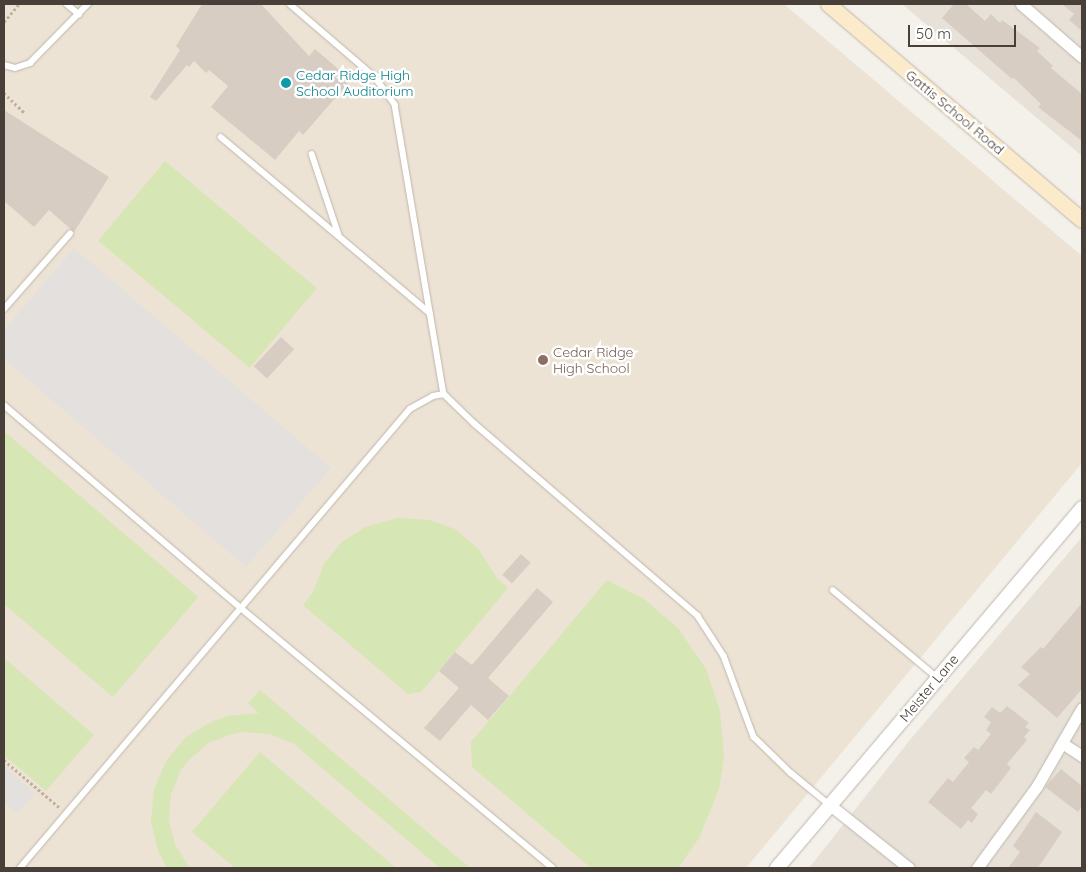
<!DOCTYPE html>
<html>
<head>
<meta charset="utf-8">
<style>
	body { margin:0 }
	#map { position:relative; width:1086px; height:872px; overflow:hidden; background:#f4f0ea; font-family:Quicksand,sans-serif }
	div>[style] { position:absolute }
	.residential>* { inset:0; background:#e8e1d8 }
	.education>* { inset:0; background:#ece3d4 }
	.green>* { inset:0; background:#d6e6b4; transform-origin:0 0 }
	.parking>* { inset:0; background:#e3e0de }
	.building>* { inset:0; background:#d8cdc2; transform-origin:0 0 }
	.path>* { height:2.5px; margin-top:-1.25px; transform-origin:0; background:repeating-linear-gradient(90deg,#c0b09e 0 2.5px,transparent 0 5px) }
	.roads { filter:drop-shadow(0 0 1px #bfb6ac) drop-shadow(0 0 1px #bfb6ac) }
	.service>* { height:5.5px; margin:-2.75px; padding:0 2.75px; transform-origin:2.75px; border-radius:2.75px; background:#fff }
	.minor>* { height:11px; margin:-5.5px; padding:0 5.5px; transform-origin:5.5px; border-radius:5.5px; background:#fff }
	.tertiary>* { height:14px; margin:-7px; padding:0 7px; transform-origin:7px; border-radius:7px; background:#fff }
	.secondary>* { height:15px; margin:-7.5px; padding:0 7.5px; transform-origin:7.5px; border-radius:7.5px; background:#fcebcb }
	.dots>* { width:14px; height:14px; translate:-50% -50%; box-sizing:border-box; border:2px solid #fff; border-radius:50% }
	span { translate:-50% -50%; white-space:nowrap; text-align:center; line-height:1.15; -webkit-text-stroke:5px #fff; paint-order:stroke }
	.culture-label { font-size:14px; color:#0d838f }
	.left { translate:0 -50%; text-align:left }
	.street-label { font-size:14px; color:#484038 }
	.education-label { font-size:14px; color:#785e54 }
	.frame { position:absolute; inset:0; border:5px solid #484038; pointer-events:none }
	.scale { position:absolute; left:908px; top:25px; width:108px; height:22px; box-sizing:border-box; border:2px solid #484038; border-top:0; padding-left:6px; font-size:15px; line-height:18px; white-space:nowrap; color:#484038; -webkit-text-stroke:4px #fff; paint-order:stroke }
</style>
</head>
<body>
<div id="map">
	<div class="residential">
		<i style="clip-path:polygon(902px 4px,1082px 4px,1082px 156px)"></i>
		<i style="clip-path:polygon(1082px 537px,1082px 868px,809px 868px,909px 741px)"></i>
	</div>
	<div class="education">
		<i style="clip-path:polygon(4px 4px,784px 4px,1082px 256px,1082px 463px,746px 868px,4px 868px)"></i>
	</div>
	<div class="green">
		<i style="left:165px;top:161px;width:198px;height:104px;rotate:40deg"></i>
		<i style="clip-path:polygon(4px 431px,198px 597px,113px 697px,4px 604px)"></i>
		<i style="clip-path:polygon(398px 518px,429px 520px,455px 529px,479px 550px,497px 578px,508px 588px,421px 692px,408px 694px,303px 605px,313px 592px,324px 564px,341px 543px,365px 527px)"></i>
		<i style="clip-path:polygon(607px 580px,644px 599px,678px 628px,706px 669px,720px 711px,724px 757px,719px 789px,699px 838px,678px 868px,591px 868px,472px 767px,471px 742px)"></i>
		<i style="clip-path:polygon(4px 658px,94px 735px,46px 791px,4px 755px)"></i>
		<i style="clip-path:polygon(260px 690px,470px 868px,440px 868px,294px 744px,270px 734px,245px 732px,232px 734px,208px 743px,189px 760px,181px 770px,171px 794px,169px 820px,175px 845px,190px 868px,167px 868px,158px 851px,151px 821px,154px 790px,166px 761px,186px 737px,213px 721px,228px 716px,259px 713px,248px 703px)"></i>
		<i style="clip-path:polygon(260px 752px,396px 868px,235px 868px,192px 832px)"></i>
	</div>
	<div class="parking">
		<i style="clip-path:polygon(74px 248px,331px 468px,246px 567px,4px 359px,4px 330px)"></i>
		<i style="clip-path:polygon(4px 766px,35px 793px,17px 814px,4px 803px)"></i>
	</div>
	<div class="building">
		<i style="clip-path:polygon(202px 4px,261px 4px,309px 56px,315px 49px,351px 80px,303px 135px,299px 131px,275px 160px,211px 107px,228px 86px,209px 70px,206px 73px,194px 61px,189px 67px,187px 65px,156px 101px,150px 97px,180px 50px,176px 46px)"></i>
		<i style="clip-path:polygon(954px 4px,966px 4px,985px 21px,991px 14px,1000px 23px,1002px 20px,1040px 48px,1037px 51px,1053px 66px,1051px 68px,1082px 94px,1082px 141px,1038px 107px,1041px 104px,1014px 78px,1012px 79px,942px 18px)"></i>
		<i style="clip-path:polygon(1062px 4px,1082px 4px,1082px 31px,1069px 20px,1074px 14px)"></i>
		<i style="clip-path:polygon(4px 110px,109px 177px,74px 232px,49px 210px,34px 227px,4px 201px)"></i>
		<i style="left:281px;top:337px;width:18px;height:40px;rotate:43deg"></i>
		<i style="left:521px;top:554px;width:13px;height:28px;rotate:42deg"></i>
		<i style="clip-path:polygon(537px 588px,553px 602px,488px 678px,509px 696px,488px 720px,471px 705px,440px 741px,424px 728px,459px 688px,439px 671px,455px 652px,472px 665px)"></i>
		<i style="clip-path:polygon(1082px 603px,1082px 689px,1057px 718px,1018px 685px,1030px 674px,1021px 667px,1041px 647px,1043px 649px)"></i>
		<i style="clip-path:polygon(1007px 706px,1029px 723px,1025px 727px,1030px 730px,1024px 737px,1027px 740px,1007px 764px,1011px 768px,991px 794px,986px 790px,971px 808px,978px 814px,972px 823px,968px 820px,961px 829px,928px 802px,948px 778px,953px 782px,969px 762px,964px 758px,974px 747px,978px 750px,991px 734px,986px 730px,991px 722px,984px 717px,992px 707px,1000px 713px)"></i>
		<i style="clip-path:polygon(1061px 769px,1082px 786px,1082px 806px,1078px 812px,1045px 787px)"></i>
		<i style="clip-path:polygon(1036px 812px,1062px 832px,1038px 868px,1008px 868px,1020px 852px,1013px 846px)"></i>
	</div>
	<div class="path">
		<i style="left:4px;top:22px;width:23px;rotate:-50deg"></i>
		<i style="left:4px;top:93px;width:28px;rotate:44deg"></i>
		<i style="left:4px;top:760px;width:74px;rotate:40.6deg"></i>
	</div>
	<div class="roads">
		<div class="service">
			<i style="left:67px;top:4px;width:16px;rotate:40deg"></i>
			<i style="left:290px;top:4px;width:112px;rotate:40.7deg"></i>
			<i style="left:375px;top:77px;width:34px;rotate:54deg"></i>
			<i style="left:395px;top:105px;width:293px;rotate:80.4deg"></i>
			<i style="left:444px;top:394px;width:43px;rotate:44.1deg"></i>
			<i style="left:475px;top:424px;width:294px;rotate:40.7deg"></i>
			<i style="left:698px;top:616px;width:48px;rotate:57deg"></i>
			<i style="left:724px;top:656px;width:86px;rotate:69.7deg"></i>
			<i style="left:754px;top:737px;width:52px;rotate:44.2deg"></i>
			<i style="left:791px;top:773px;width:50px;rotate:39.4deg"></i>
			<i style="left:4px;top:65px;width:11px;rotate:15deg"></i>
			<i style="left:15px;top:68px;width:16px;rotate:-18deg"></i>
			<i style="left:30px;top:63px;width:83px;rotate:-45.5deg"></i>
			<i style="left:221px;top:137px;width:273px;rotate:40.1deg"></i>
			<i style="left:312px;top:154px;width:85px;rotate:71.6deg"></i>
			<i style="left:4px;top:309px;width:100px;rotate:-48.7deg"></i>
			<i style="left:4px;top:405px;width:312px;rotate:40.6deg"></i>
			<i style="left:241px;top:608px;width:406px;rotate:39.8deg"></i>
			<i style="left:833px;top:590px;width:137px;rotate:40deg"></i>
			<i style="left:20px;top:868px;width:602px;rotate:-49.65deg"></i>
			<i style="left:410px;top:409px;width:26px;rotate:-29deg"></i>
			<i style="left:433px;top:396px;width:11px;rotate:-10deg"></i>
		</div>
		<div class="minor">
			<i style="left:1021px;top:4px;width:81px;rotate:41deg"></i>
			<i style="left:1062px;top:743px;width:24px;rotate:33deg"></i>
			<i style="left:830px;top:805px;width:101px;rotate:38.6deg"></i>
			<i style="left:977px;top:868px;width:102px;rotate:-53.8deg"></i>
			<i style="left:1037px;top:786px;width:90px;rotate:-60deg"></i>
		</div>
		<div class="tertiary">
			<i style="left:777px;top:868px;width:472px;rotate:-49.7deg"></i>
		</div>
		<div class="secondary">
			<i style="left:828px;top:4px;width:333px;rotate:40.4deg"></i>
		</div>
	</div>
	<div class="dots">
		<i style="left:286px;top:83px;background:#0f9aa8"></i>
		<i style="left:543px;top:360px;background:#8d6e63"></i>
	</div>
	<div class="culture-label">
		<span class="left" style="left:296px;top:83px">Cedar Ridge High<br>School Auditorium</span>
	</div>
	<div class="street-label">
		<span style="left:955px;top:112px;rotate:40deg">Gattis School Road</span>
		<span style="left:929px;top:688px;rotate:-50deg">Meister Lane</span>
	</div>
	<div class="education-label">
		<span class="left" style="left:553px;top:360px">Cedar Ridge<br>High School</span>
	</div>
	<div class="frame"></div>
	<div class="scale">50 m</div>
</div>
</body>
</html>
